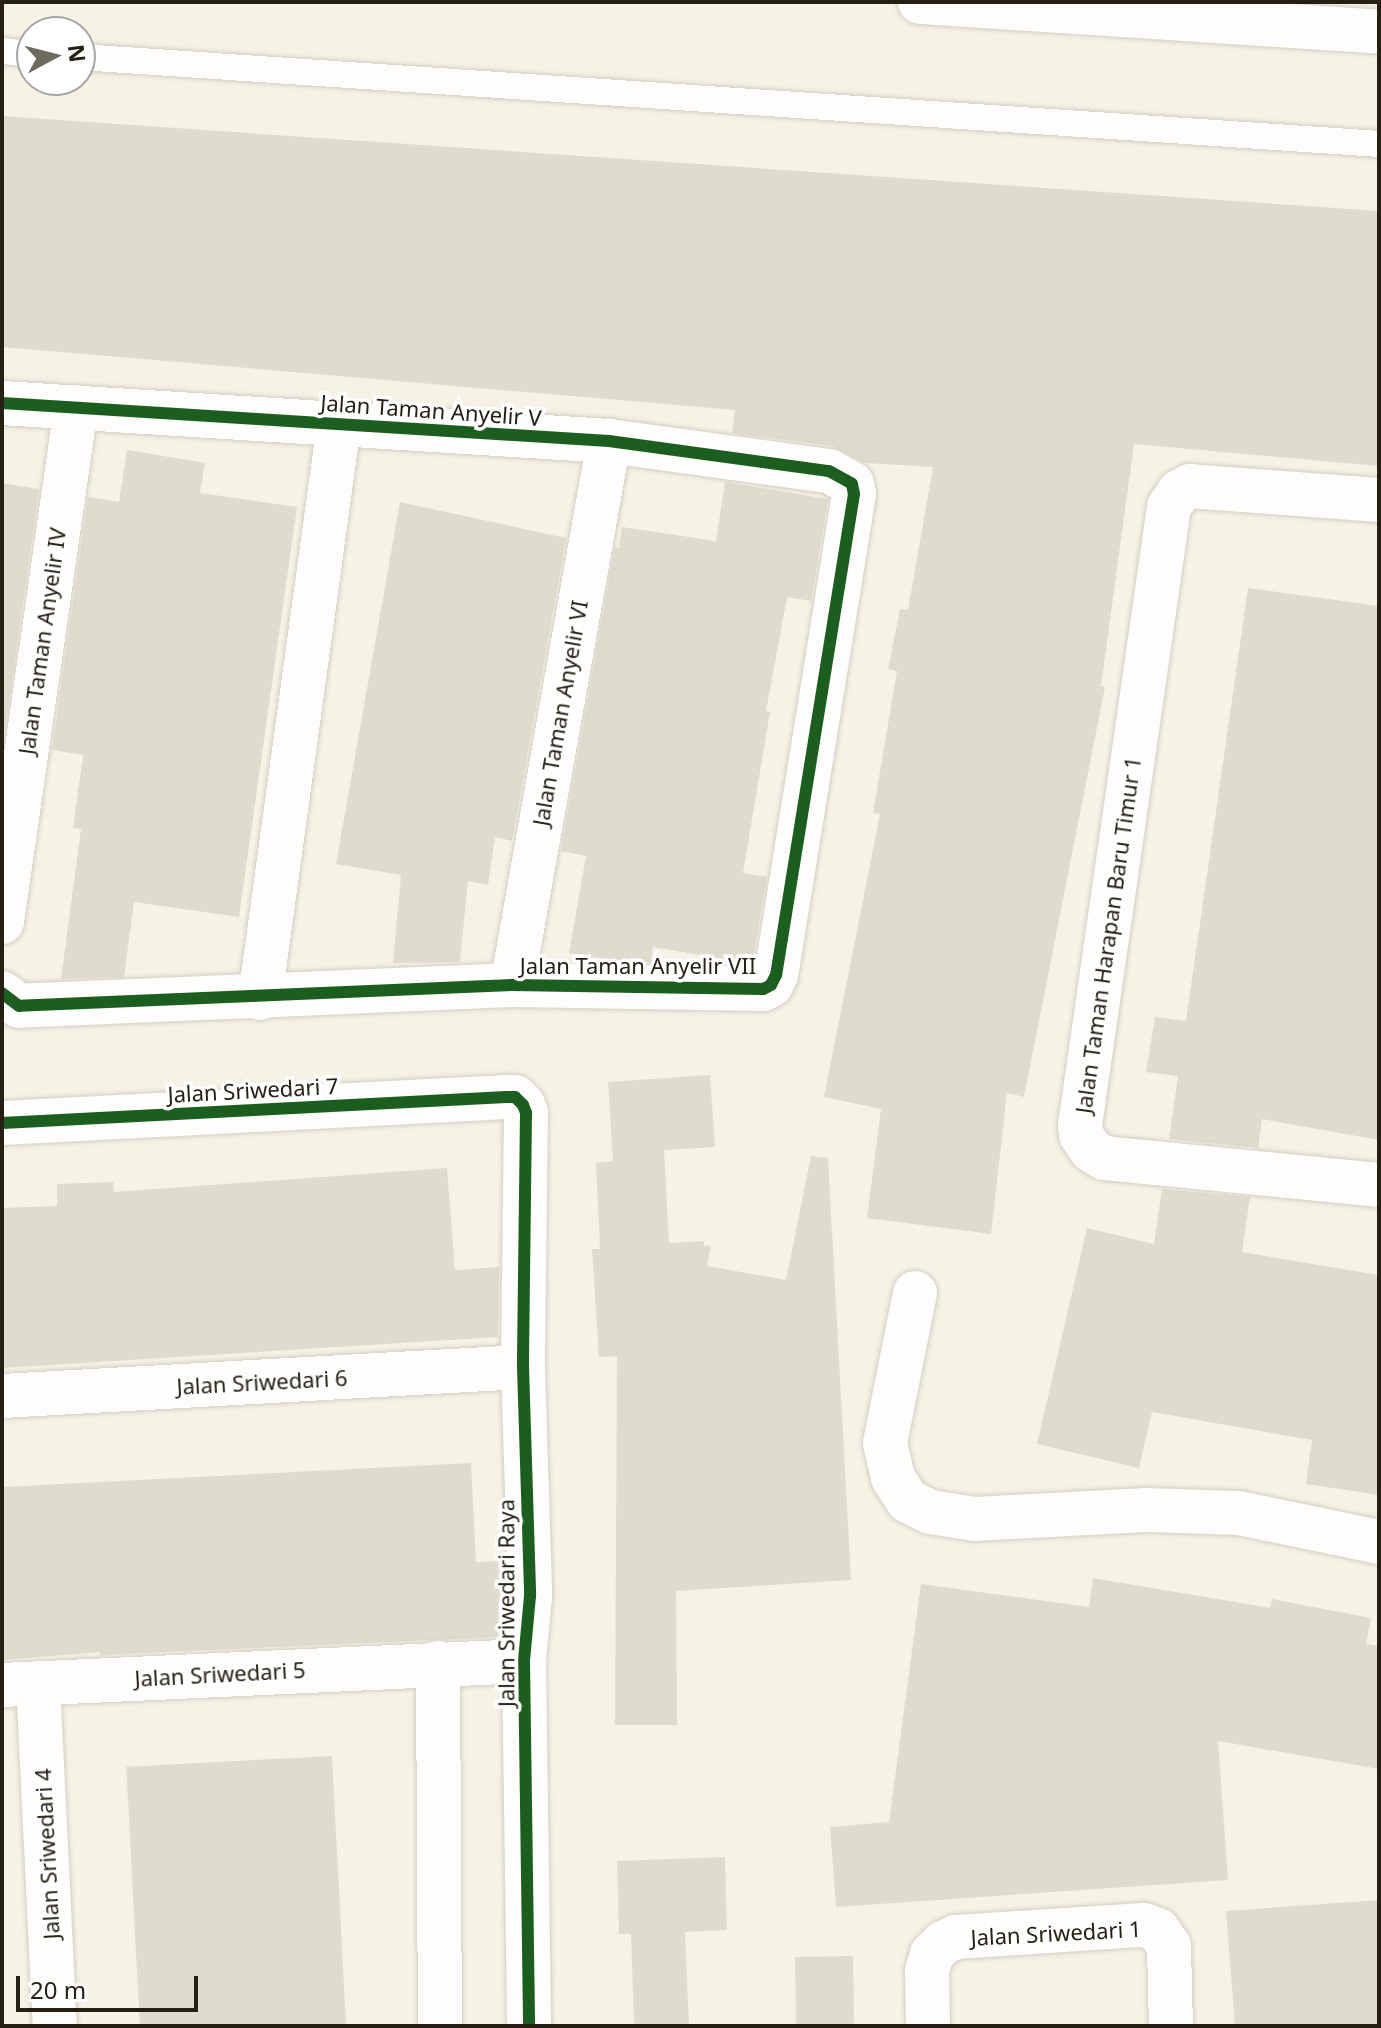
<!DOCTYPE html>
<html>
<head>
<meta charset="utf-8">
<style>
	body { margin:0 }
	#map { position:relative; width:1381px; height:2028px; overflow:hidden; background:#f7f2e6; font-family:"Noto Sans",sans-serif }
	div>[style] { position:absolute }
	.building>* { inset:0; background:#e0dbcf; transform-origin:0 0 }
	.roads { filter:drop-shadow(0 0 2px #d3cec2) drop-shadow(0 0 2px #d3cec2) }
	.service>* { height:26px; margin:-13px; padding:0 13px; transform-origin:13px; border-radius:13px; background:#fefdfb }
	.minor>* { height:44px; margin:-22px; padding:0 22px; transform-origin:22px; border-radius:22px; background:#fefdfb }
	.tertiary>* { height:44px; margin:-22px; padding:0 22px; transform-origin:22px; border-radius:22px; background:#fefdfb }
	.cycleway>* { height:12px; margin:-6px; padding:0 6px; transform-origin:6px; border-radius:6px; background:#1b5e20 }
	span { translate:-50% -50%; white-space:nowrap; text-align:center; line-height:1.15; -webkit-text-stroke:7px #fff; paint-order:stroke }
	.street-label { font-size:22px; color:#252013 }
	.frame { position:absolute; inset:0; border:4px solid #252013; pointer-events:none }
	.north { position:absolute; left:16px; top:16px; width:80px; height:80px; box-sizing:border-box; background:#fff; border:2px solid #a8a6a1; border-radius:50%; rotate:83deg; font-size:22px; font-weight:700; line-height:32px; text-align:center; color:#252013 }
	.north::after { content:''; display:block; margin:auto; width:28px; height:36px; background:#6e6a5d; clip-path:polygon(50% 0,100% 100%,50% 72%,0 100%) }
	.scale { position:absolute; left:16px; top:1976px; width:182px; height:36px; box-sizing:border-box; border:4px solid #252013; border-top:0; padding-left:10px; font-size:24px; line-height:28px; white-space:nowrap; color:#252013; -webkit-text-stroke:6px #fff; paint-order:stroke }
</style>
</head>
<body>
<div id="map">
	<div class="building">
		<i style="clip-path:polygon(2px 116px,1379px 211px,1379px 466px,1134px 444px,1101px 686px,1105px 687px,1024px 1097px,1007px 1093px,991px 1234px,867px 1218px,881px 1109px,824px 1097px,880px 814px,873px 813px,897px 671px,888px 669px,900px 609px,908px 610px,933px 467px,865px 463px,832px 446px,732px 433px,735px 410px,2px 347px)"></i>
		<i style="clip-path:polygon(127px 450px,205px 463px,200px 493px,297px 507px,239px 917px,134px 902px,124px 977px,61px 979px,81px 829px,73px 828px,83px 755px,52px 750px,88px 497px,119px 502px)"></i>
		<i style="clip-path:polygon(725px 482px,828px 499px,811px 601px,787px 597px,766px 711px,770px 712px,743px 873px,767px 877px,752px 964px,653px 947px,651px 962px,620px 962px,569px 953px,586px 856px,561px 851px,615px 547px,619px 548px,622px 527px,716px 541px)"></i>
		<i style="clip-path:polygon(2px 483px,39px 489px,3px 742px,2px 742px)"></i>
		<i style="clip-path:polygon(400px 502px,566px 538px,512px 841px,495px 837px,488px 885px,468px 881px,460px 962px,393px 963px,401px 875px,336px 864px)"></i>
		<i style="clip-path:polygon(1248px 588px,1379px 606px,1379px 1140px,1262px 1119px,1258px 1148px,1169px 1139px,1178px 1076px,1146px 1072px,1155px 1017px,1186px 1021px)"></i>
		<i style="clip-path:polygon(710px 1075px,715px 1147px,664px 1150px,669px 1243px,704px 1241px,704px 1246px,711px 1245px,707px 1266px,786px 1280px,811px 1156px,828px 1158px,851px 1580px,676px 1591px,677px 1725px,615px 1725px,617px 1356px,599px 1357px,592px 1249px,600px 1249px,596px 1163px,613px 1161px,608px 1082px)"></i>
		<i style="clip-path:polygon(447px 1168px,455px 1270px,499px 1267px,498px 1337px,2px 1368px,2px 1208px,57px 1206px,57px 1184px,113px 1182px,114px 1192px)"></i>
		<i style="clip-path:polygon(1162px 1189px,1250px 1197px,1242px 1252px,1379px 1275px,1379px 1495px,1306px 1484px,1312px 1440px,1152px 1412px,1139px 1468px,1037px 1444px,1087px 1228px,1154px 1244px)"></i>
		<i style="clip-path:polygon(471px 1463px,476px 1562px,503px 1561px,505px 1595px,501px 1637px,100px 1655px,100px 1652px,2px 1660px,2px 1487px)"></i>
		<i style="clip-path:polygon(1093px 1578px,1270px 1608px,1272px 1599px,1371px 1618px,1366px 1644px,1379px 1646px,1379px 1769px,1218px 1741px,1228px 1880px,836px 1907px,830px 1827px,889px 1822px,921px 1584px,1089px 1607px)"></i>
		<i style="left:332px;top:1756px;width:270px;height:206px;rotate:87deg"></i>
		<i style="clip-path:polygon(725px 1857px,727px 1930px,685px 1932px,689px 2026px,634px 2026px,631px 1934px,619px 1934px,617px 1861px)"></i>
		<i style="clip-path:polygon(1379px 1900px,1379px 2026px,1235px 2026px,1226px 1911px)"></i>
		<i style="left:853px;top:1956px;width:70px;height:58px;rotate:89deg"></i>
	</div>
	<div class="roads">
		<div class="service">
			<i style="left:2px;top:51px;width:30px;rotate:6deg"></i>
			<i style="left:80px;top:57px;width:1302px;rotate:3.83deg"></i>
		</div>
		<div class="minor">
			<i style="left:2px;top:403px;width:608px;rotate:3.58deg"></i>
			<i style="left:609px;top:441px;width:222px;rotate:7.8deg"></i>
			<i style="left:829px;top:471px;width:26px;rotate:29deg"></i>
			<i style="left:852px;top:484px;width:10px;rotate:79deg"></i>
			<i style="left:854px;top:494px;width:487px;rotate:99.2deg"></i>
			<i style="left:776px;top:975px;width:11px;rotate:117deg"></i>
			<i style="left:771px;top:985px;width:9px;rotate:153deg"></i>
			<i style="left:763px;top:989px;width:251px;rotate:-179.1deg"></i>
			<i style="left:512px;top:985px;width:493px;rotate:177.6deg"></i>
			<i style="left:19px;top:1006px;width:21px;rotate:-143deg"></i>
			<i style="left:1379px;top:500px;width:190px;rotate:-175.8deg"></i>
			<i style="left:1190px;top:486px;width:13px;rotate:151deg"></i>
			<i style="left:1179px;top:492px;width:18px;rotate:124deg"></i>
			<i style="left:1169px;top:507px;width:624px;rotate:98.19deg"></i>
			<i style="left:1080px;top:1125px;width:10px;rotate:84deg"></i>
			<i style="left:1081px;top:1135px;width:18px;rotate:56deg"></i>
			<i style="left:1091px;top:1150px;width:15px;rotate:32deg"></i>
			<i style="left:1104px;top:1158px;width:276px;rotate:5.6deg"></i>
			<i style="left:2px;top:922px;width:520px;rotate:-81.82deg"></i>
			<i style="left:512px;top:985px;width:553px;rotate:-79.89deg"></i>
			<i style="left:260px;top:998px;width:579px;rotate:-82.16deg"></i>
			<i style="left:2px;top:1123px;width:505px;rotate:-2.95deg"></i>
			<i style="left:506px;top:1097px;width:9px"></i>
			<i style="left:515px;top:1097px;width:11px;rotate:45deg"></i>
			<i style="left:523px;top:1105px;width:9px;rotate:69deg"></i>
			<i style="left:526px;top:1113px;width:254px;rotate:90.7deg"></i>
			<i style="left:523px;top:1367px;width:229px;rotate:88.2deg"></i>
			<i style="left:530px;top:1596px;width:65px;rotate:95.3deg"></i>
			<i style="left:524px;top:1661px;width:365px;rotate:89.2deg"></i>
			<i style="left:915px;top:1293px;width:153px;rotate:101.3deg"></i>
			<i style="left:885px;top:1443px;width:36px;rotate:77deg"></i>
			<i style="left:893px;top:1478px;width:27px;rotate:57deg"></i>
			<i style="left:908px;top:1501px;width:25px;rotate:26deg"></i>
			<i style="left:931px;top:1512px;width:44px;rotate:9.2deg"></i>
			<i style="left:974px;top:1519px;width:172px;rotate:-3deg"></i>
			<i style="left:1146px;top:1510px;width:93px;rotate:1.8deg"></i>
			<i style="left:1239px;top:1513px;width:143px;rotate:11.7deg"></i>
			<i style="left:2px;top:1396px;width:522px;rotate:-3.19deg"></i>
			<i style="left:438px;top:1663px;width:363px;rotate:89.7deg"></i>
			<i style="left:38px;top:1683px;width:343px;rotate:87.2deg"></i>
			<i style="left:2px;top:1685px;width:523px;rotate:-2.63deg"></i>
			<i style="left:928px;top:2026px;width:55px;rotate:-91deg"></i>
			<i style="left:927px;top:1971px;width:18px;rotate:-74deg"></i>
			<i style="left:932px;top:1954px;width:16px;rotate:-45deg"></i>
			<i style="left:943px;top:1943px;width:14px;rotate:-25deg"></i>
			<i style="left:956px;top:1937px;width:188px;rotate:-3.7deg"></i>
			<i style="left:1144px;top:1925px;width:15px;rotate:20deg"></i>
			<i style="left:1158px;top:1930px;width:19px;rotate:55deg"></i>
			<i style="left:1169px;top:1946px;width:80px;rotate:88.6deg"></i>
		</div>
		<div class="tertiary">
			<i style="left:920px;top:2px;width:460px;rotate:3.7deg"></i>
		</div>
	</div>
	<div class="cycleway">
		<i style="left:2px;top:403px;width:608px;rotate:3.58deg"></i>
		<i style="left:609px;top:441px;width:222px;rotate:7.8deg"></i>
		<i style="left:829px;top:471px;width:26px;rotate:29deg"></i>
		<i style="left:852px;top:484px;width:10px;rotate:79deg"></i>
		<i style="left:854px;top:494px;width:487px;rotate:99.2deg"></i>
		<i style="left:776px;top:975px;width:11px;rotate:117deg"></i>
		<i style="left:771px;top:985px;width:9px;rotate:153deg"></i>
		<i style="left:763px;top:989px;width:251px;rotate:-179.1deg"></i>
		<i style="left:512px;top:985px;width:493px;rotate:177.6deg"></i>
		<i style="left:19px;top:1006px;width:21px;rotate:-143deg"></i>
		<i style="left:2px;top:1123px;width:505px;rotate:-2.95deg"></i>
		<i style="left:506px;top:1097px;width:9px"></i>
		<i style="left:515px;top:1097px;width:11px;rotate:45deg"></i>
		<i style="left:523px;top:1105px;width:9px;rotate:69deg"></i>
		<i style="left:526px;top:1113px;width:254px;rotate:90.7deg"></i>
		<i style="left:523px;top:1367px;width:229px;rotate:88.2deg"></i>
		<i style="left:530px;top:1596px;width:65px;rotate:95.3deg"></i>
		<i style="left:524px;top:1661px;width:365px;rotate:89.2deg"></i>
	</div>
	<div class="street-label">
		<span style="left:431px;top:410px;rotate:4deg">Jalan Taman Anyelir V</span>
		<span style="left:42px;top:641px;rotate:-82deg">Jalan Taman Anyelir IV</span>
		<span style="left:560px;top:713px;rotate:-80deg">Jalan Taman Anyelir VI</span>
		<span style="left:1108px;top:935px;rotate:-82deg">Jalan Taman Harapan Baru Timur 1</span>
		<span style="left:638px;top:966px">Jalan Taman Anyelir VII</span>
		<span style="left:253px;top:1090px;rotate:-3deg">Jalan Sriwedari 7</span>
		<span style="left:262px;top:1382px;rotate:-3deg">Jalan Sriwedari 6</span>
		<span style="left:506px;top:1603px;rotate:-90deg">Jalan Sriwedari Raya</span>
		<span style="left:220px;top:1674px;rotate:-3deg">Jalan Sriwedari 5</span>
		<span style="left:47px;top:1854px;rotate:-93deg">Jalan Sriwedari 4</span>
		<span style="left:1056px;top:1933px;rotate:-3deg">Jalan Sriwedari 1</span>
	</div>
	<div class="frame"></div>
	<div class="north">N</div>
	<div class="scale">20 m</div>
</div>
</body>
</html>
